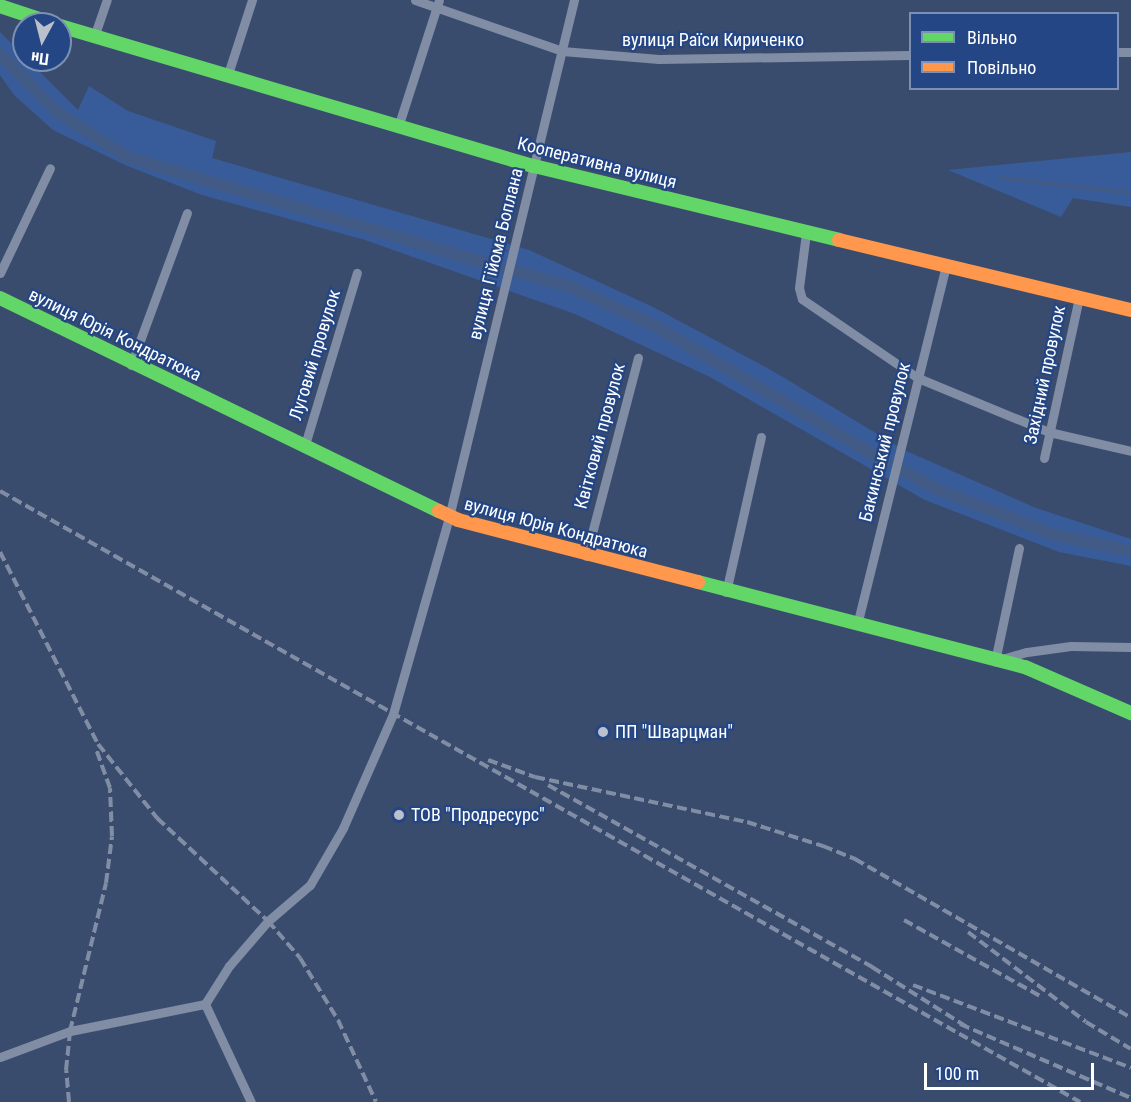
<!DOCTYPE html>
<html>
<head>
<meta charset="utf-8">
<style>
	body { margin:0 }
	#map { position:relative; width:1131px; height:1102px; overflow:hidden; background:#3a4c6e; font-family:"Roboto Condensed",sans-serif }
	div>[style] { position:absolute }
	.green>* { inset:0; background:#385c9a }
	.stream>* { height:4px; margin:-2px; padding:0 2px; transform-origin:2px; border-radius:2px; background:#425a86 }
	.canal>* { height:12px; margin:-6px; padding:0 6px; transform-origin:6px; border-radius:6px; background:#425a86 }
	.street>* { height:9px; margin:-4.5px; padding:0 4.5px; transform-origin:4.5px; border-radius:4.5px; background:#808da4 }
	.fast>* { height:14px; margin:-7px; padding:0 7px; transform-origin:7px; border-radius:7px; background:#63d668 }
	.slow>* { height:14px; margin:-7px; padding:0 7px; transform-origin:7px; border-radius:7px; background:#ff974d }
	.rail>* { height:4px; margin-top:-2px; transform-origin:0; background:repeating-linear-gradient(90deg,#818da4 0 10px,transparent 0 14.5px) }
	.dots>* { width:16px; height:16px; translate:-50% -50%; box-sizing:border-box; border:3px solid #244684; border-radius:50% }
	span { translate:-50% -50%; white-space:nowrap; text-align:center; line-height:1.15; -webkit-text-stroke:4.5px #244684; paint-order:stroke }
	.street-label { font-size:18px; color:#fff }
	.poi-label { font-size:18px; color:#fff }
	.left { translate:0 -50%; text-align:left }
	.legend { position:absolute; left:909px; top:12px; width:210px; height:78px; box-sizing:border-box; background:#244684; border:2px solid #7c90b5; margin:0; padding:8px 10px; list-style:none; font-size:18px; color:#fff }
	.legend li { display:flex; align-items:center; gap:12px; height:30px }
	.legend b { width:30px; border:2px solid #7c90b5 }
	.north { position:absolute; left:12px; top:12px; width:60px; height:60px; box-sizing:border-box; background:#244684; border:2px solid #7c90b5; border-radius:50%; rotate:187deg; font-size:16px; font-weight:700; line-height:24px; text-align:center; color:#fff }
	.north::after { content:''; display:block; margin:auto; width:21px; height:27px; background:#bac0cc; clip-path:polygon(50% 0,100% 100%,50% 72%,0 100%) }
	.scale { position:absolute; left:924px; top:1063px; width:170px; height:27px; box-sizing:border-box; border:3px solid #fff; border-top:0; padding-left:8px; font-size:18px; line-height:21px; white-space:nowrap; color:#fff; -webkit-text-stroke:4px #244684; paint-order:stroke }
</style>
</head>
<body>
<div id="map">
	<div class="green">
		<i style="clip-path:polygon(0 32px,78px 110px,89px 86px,128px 111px,216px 141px,212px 158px,529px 250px,653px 307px,771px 370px,904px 450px,1036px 508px,1131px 539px,1131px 566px,1059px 552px,925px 500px,710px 377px,575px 314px,365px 240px,202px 195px,125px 165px,53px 130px,14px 95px,0 75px)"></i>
		<i style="clip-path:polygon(1131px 152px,1131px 207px,1073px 198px,1061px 217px,948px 170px)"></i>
	</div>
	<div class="stream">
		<i style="left:1001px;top:178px;width:131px;rotate:6.6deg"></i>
	</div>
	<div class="canal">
		<i style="left:0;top:54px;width:81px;rotate:45.5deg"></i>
		<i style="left:57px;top:112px;width:83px;rotate:32.7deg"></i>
		<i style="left:127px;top:157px;width:388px;rotate:16.5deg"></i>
		<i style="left:518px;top:272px;width:55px;rotate:15.8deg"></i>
		<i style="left:571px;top:287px;width:93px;rotate:24.9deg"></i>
		<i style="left:655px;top:326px;width:268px;rotate:30.5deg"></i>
		<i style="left:902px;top:470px;width:42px;rotate:28.4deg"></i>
		<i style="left:939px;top:490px;width:124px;rotate:21.2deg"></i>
		<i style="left:1055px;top:535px;width:78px;rotate:11.9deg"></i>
	</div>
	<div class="street">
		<i style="left:415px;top:0;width:156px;rotate:19.1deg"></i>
		<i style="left:562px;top:51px;width:97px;rotate:4.7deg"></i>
		<i style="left:659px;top:59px;width:251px;rotate:-0.9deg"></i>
		<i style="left:94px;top:37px;width:39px;rotate:-71deg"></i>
		<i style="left:1118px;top:52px;width:13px"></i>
		<i style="left:227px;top:77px;width:81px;rotate:-72deg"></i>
		<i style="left:398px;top:127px;width:133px;rotate:-72.1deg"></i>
		<i style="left:806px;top:233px;width:55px;rotate:97.3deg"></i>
		<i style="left:799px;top:288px;width:11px;rotate:75deg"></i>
		<i style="left:802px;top:299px;width:140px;rotate:34.3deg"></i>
		<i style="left:918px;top:378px;width:142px;rotate:22.4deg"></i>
		<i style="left:1049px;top:432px;width:84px;rotate:13deg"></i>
		<i style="left:0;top:273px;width:116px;rotate:-64.5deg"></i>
		<i style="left:131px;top:365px;width:162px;rotate:-69.8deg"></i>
		<i style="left:304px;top:448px;width:183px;rotate:-73.2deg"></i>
		<i style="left:1044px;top:458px;width:164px;rotate:-77.7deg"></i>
		<i style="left:1019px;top:548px;width:116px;rotate:102deg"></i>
		<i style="left:995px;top:661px;width:33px;rotate:-16deg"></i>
		<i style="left:1027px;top:652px;width:44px;rotate:-7.8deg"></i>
		<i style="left:1071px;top:646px;width:60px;rotate:1deg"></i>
		<i style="left:586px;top:556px;width:205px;rotate:-75.3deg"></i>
		<i style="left:726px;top:592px;width:159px;rotate:-77.3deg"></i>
		<i style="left:857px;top:625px;width:370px;rotate:-76.1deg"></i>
		<i style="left:205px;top:1004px;width:108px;rotate:64.9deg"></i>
		<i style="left:0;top:1057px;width:75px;rotate:-20.4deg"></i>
		<i style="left:70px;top:1031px;width:138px;rotate:-11.3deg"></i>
		<i style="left:205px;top:1004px;width:45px;rotate:-57.7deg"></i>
		<i style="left:229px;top:966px;width:60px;rotate:-49.1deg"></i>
		<i style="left:268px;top:921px;width:55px;rotate:-40.6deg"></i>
		<i style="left:310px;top:885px;width:66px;rotate:-59.9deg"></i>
		<i style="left:343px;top:828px;width:124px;rotate:-66.3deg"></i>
		<i style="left:393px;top:714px;width:205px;rotate:-74.1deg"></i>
		<i style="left:449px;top:517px;width:532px;rotate:-76.41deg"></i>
	</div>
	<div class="fast">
		<i style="left:0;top:6px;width:57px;rotate:18.4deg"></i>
		<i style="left:60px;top:26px;width:494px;rotate:16.5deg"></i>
		<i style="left:534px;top:166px;width:314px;rotate:13.6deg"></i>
		<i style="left:0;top:298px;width:488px;rotate:25.9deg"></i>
		<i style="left:698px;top:582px;width:338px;rotate:14.6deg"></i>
		<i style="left:1025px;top:667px;width:116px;rotate:23.5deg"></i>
	</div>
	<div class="slow">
		<i style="left:839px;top:240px;width:300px;rotate:13.5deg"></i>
		<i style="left:439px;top:511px;width:21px;rotate:25deg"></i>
		<i style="left:458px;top:520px;width:248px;rotate:14.5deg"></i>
	</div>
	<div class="rail">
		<i style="left:0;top:491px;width:1241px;rotate:29.5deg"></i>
		<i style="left:0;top:552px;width:216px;rotate:63deg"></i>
		<i style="left:98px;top:744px;width:95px;rotate:51.4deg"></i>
		<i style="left:157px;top:818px;width:151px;rotate:42.9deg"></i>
		<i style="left:268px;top:921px;width:49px;rotate:49.1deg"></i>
		<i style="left:300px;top:958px;width:73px;rotate:58.5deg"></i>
		<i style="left:338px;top:1020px;width:90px;rotate:65.1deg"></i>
		<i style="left:488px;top:760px;width:50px;rotate:19.9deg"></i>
		<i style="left:535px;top:777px;width:217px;rotate:12deg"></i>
		<i style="left:747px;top:822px;width:80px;rotate:17.5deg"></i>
		<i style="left:823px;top:846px;width:35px;rotate:22deg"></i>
		<i style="left:855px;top:859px;width:319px;rotate:29.9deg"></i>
		<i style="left:548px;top:785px;width:372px;rotate:29.3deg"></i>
		<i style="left:872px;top:967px;width:112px;rotate:32.3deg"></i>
		<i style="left:904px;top:920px;width:158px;rotate:29.2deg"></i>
		<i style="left:968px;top:932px;width:148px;rotate:37.3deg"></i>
		<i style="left:1086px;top:1022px;width:52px;rotate:31deg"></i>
		<i style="left:913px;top:985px;width:233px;rotate:20.8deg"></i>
		<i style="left:960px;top:1024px;width:186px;rotate:23.4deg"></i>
		<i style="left:69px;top:1102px;width:32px;rotate:-95deg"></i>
		<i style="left:66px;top:1070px;width:39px;rotate:-84deg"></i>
		<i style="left:70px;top:1031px;width:152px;rotate:-76.3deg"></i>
		<i style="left:106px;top:883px;width:47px;rotate:-82.7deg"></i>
		<i style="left:112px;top:836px;width:48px;rotate:-92.4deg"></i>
		<i style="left:110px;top:788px;width:41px;rotate:-109.7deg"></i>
	</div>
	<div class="dots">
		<i style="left:603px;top:732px;background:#bac0cc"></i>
		<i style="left:399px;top:815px;background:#bac0cc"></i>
	</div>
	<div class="street-label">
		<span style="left:713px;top:40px">вулиця Раїси Кириченко</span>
		<span style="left:597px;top:163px;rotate:14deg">Кооперативна вулиця</span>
		<span style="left:496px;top:254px;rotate:-76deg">вулиця Гійома Боплана</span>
		<span style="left:115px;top:335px;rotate:26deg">вулиця Юрія Кондратюка</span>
		<span style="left:315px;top:355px;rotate:-73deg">Луговий провулок</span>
		<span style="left:1045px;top:375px;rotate:-78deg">Західний провулок</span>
		<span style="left:600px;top:436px;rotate:-75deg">Квітковий провулок</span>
		<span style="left:885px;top:442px;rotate:-76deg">Бакинський провулок</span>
		<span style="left:556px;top:528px;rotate:15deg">вулиця Юрія Кондратюка</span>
	</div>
	<div class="poi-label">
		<span class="left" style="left:615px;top:732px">ПП "Шварцман"</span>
		<span class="left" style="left:411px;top:815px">ТОВ "Продресурс"</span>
	</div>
	<ul class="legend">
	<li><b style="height:8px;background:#63d668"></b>Вільно</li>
	<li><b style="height:8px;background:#ff974d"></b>Повільно</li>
	</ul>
	<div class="north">Пн</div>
	<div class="scale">100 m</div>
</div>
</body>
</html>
